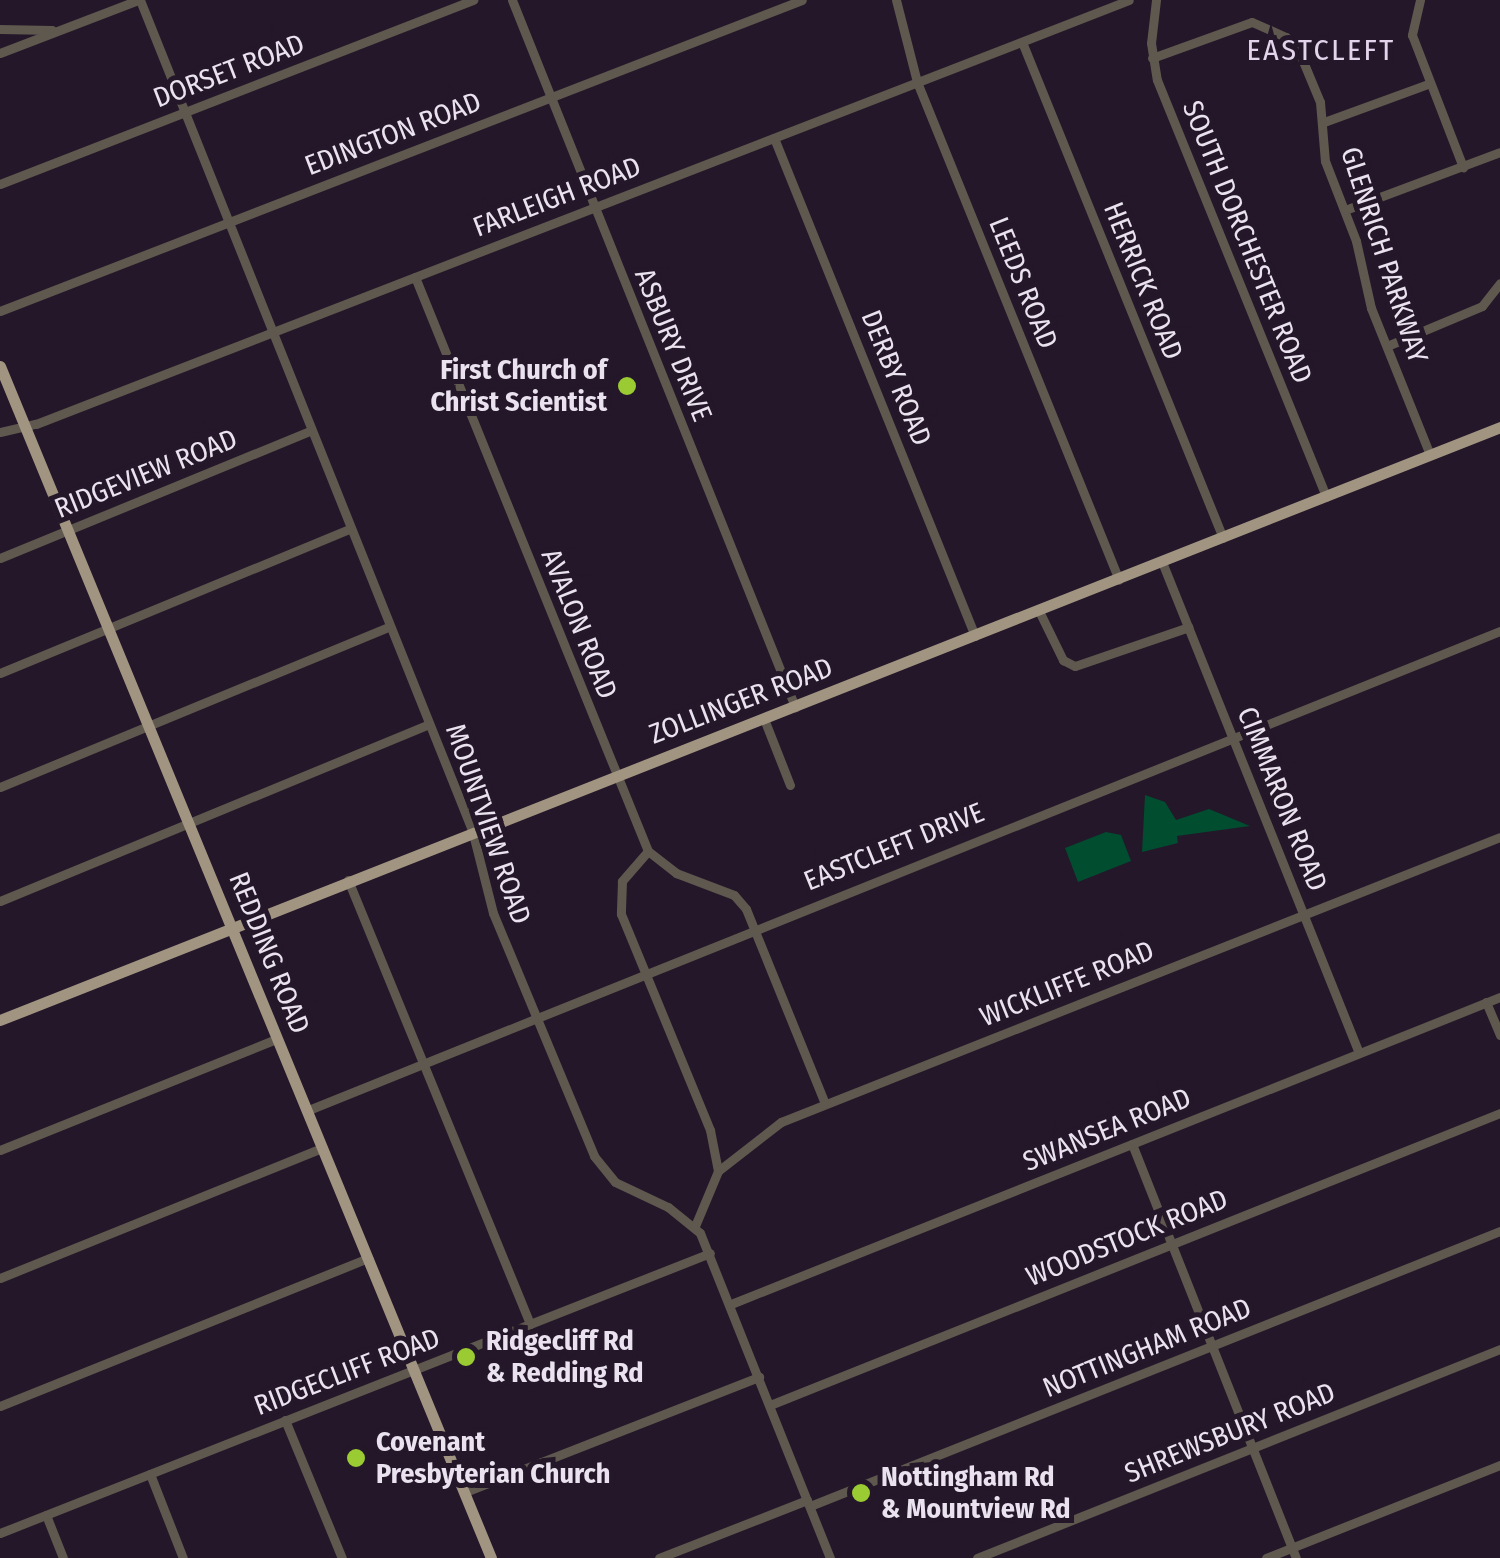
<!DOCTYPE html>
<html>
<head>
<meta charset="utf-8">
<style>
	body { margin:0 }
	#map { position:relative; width:1500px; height:1558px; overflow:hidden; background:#231729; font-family:"Fira Sans Condensed",sans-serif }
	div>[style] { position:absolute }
	.green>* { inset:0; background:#004d30 }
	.minor>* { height:9px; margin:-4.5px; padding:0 4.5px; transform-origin:4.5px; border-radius:4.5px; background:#5e584e }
	.major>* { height:11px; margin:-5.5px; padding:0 5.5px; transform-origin:5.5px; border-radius:5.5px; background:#a19480 }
	.dots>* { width:28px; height:28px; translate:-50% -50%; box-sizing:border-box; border:5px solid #231729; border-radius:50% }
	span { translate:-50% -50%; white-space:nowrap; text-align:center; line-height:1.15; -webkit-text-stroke:10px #231729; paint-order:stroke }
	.street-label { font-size:28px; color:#eae2ee }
	.poi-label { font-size:28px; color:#eae2ee; font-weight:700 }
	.right { translate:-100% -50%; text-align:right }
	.left { translate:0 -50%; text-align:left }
	.neighbourhood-label { font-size:30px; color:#e3d4ec; letter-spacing:2.5px }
</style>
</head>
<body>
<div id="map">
	<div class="green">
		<i style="clip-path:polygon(1145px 795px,1165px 802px,1176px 820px,1209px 809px,1250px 826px,1177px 836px,1178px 843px,1142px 852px)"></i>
		<i style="clip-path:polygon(1106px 832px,1121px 835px,1131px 861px,1078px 882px,1065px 848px)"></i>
	</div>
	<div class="minor">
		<i style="left:140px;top:0;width:894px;rotate:68.2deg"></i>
		<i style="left:472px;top:830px;width:86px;rotate:75.8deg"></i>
		<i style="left:493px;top:913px;width:263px;rotate:67.4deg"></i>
		<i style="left:594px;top:1156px;width:33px;rotate:51deg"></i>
		<i style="left:615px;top:1182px;width:59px;rotate:25.3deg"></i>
		<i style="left:668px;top:1207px;width:41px;rotate:39.1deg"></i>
		<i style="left:700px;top:1233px;width:350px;rotate:68.2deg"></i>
		<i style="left:512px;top:0;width:762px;rotate:68.18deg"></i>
		<i style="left:896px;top:0;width:85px;rotate:75.6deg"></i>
		<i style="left:917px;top:82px;width:537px;rotate:67.92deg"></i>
		<i style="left:1156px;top:0;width:43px;rotate:96.6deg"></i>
		<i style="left:1151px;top:43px;width:37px;rotate:81deg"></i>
		<i style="left:1157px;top:80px;width:450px;rotate:67.9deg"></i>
		<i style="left:1420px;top:0;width:36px;rotate:103deg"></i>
		<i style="left:1412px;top:35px;width:142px;rotate:68.9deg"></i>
		<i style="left:0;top:29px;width:52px;rotate:1.1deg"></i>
		<i style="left:1022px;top:42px;width:535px;rotate:67.94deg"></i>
		<i style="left:0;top:53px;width:148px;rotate:-21deg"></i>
		<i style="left:1152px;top:58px;width:106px;rotate:-19.8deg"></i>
		<i style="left:1252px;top:22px;width:37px;rotate:24deg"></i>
		<i style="left:1286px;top:37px;width:22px;rotate:51deg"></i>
		<i style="left:1300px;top:54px;width:52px;rotate:67.4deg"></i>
		<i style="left:1320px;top:102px;width:59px;rotate:85.2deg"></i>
		<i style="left:1325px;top:161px;width:86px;rotate:68.8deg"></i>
		<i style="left:1356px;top:241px;width:69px;rotate:77.4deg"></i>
		<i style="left:1371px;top:308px;width:158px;rotate:68.1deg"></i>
		<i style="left:1324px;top:122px;width:111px;rotate:-20.1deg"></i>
		<i style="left:774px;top:138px;width:537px;rotate:68.02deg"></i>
		<i style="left:0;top:184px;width:508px;rotate:-21.26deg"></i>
		<i style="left:1345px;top:210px;width:165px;rotate:-20.5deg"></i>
		<i style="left:415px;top:277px;width:619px;rotate:67.91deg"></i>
		<i style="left:648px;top:851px;width:36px;rotate:38deg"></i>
		<i style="left:676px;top:873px;width:62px;rotate:20.8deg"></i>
		<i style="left:734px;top:895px;width:18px;rotate:49deg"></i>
		<i style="left:746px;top:909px;width:210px;rotate:67.9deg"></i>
		<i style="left:0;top:311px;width:860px;rotate:-21.2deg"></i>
		<i style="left:1387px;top:346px;width:103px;rotate:-22.8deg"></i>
		<i style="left:1482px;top:306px;width:29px;rotate:-52deg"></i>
		<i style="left:0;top:432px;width:37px;rotate:-13deg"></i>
		<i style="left:36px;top:424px;width:1172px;rotate:-21.2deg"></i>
		<i style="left:0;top:558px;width:335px;rotate:-22.3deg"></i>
		<i style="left:1162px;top:562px;width:529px;rotate:68.14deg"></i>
		<i style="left:1039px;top:611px;width:55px;rotate:63.9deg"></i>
		<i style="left:1063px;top:660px;width:13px;rotate:27deg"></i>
		<i style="left:1075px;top:666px;width:120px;rotate:-18.9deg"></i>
		<i style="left:0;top:673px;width:378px;rotate:-22.4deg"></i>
		<i style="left:764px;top:719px;width:71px;rotate:68.5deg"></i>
		<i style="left:0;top:787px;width:421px;rotate:-22.4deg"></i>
		<i style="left:648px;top:851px;width:40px;rotate:131deg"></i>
		<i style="left:622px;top:881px;width:33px;rotate:92deg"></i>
		<i style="left:621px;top:914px;width:234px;rotate:67.6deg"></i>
		<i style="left:710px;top:1130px;width:42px;rotate:79deg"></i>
		<i style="left:348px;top:880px;width:480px;rotate:67.7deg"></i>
		<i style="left:0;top:901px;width:464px;rotate:-22.4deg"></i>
		<i style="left:1486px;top:1002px;width:36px;rotate:67deg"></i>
		<i style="left:306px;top:1111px;width:1287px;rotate:-21.9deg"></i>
		<i style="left:1132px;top:1144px;width:445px;rotate:68.4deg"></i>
		<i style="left:0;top:1150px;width:297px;rotate:-21.9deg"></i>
		<i style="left:695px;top:1226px;width:60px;rotate:-67.3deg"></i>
		<i style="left:718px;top:1171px;width:80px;rotate:-37.9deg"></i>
		<i style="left:781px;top:1122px;width:773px;rotate:-21.62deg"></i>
		<i style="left:0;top:1278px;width:347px;rotate:-22deg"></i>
		<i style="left:731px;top:1304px;width:828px;rotate:-21.76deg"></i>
		<i style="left:770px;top:1405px;width:786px;rotate:-21.8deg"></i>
		<i style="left:0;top:1406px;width:397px;rotate:-21.9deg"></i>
		<i style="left:285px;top:1420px;width:149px;rotate:67.6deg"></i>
		<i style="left:150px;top:1474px;width:90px;rotate:68.6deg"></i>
		<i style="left:465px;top:1492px;width:316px;rotate:-21.4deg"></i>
		<i style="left:810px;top:1506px;width:743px;rotate:-21.73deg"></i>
		<i style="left:46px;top:1515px;width:46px;rotate:68.4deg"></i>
		<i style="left:0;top:1533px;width:763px;rotate:-21.52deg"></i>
		<i style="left:659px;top:1558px;width:159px;rotate:-21.4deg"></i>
		<i style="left:977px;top:1558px;width:563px;rotate:-21.78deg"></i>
		<i style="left:1266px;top:1558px;width:252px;rotate:-21.7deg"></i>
	</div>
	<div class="major">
		<i style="left:0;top:366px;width:1289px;rotate:67.61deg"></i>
		<i style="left:0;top:1020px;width:1613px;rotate:-21.57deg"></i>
	</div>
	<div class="dots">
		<i style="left:627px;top:386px;background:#9bcb33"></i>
		<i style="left:466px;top:1357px;background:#9bcb33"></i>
		<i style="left:356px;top:1458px;background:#9bcb33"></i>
		<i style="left:861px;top:1493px;background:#9bcb33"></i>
	</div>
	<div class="street-label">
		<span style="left:229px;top:71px;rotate:-21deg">DORSET ROAD</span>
		<span style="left:393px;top:134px;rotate:-21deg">EDINGTON ROAD</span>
		<span style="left:557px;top:197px;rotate:-21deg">FARLEIGH ROAD</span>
		<span style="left:1247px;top:242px;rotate:68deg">SOUTH DORCHESTER ROAD</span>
		<span style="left:1384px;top:255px;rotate:72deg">GLENRICH PARKWAY</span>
		<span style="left:1143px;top:281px;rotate:68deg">HERRICK ROAD</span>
		<span style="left:1023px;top:283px;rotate:68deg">LEEDS ROAD</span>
		<span style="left:673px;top:345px;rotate:68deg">ASBURY DRIVE</span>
		<span style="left:896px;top:378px;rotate:68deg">DERBY ROAD</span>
		<span style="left:146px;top:474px;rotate:-22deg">RIDGEVIEW ROAD</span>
		<span style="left:579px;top:624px;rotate:68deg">AVALON ROAD</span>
		<span style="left:741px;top:701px;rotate:-21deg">ZOLLINGER ROAD</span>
		<span style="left:1282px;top:799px;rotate:68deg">CIMMARON ROAD</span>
		<span style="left:488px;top:824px;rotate:71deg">MOUNTVIEW ROAD</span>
		<span style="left:894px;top:847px;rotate:-22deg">EASTCLEFT DRIVE</span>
		<span style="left:269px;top:953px;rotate:68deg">REDDING ROAD</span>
		<span style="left:1067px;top:984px;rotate:-22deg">WICKLIFFE ROAD</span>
		<span style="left:1107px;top:1130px;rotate:-22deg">SWANSEA ROAD</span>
		<span style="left:1127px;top:1238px;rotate:-22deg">WOODSTOCK ROAD</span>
		<span style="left:1147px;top:1348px;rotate:-22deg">NOTTINGHAM ROAD</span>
		<span style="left:347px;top:1372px;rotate:-21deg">RIDGECLIFF ROAD</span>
		<span style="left:1230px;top:1433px;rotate:-22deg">SHREWSBURY ROAD</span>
	</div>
	<div class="poi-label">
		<span class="right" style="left:607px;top:386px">First Church of<br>Christ Scientist</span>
		<span class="left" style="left:486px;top:1357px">Ridgecliff Rd<br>&amp; Redding Rd</span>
		<span class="left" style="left:376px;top:1458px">Covenant<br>Presbyterian Church</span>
		<span class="left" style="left:881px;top:1493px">Nottingham Rd<br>&amp; Mountview Rd</span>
	</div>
	<div class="neighbourhood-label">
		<span style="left:1321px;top:50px">EASTCLEFT</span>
	</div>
</div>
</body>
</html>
